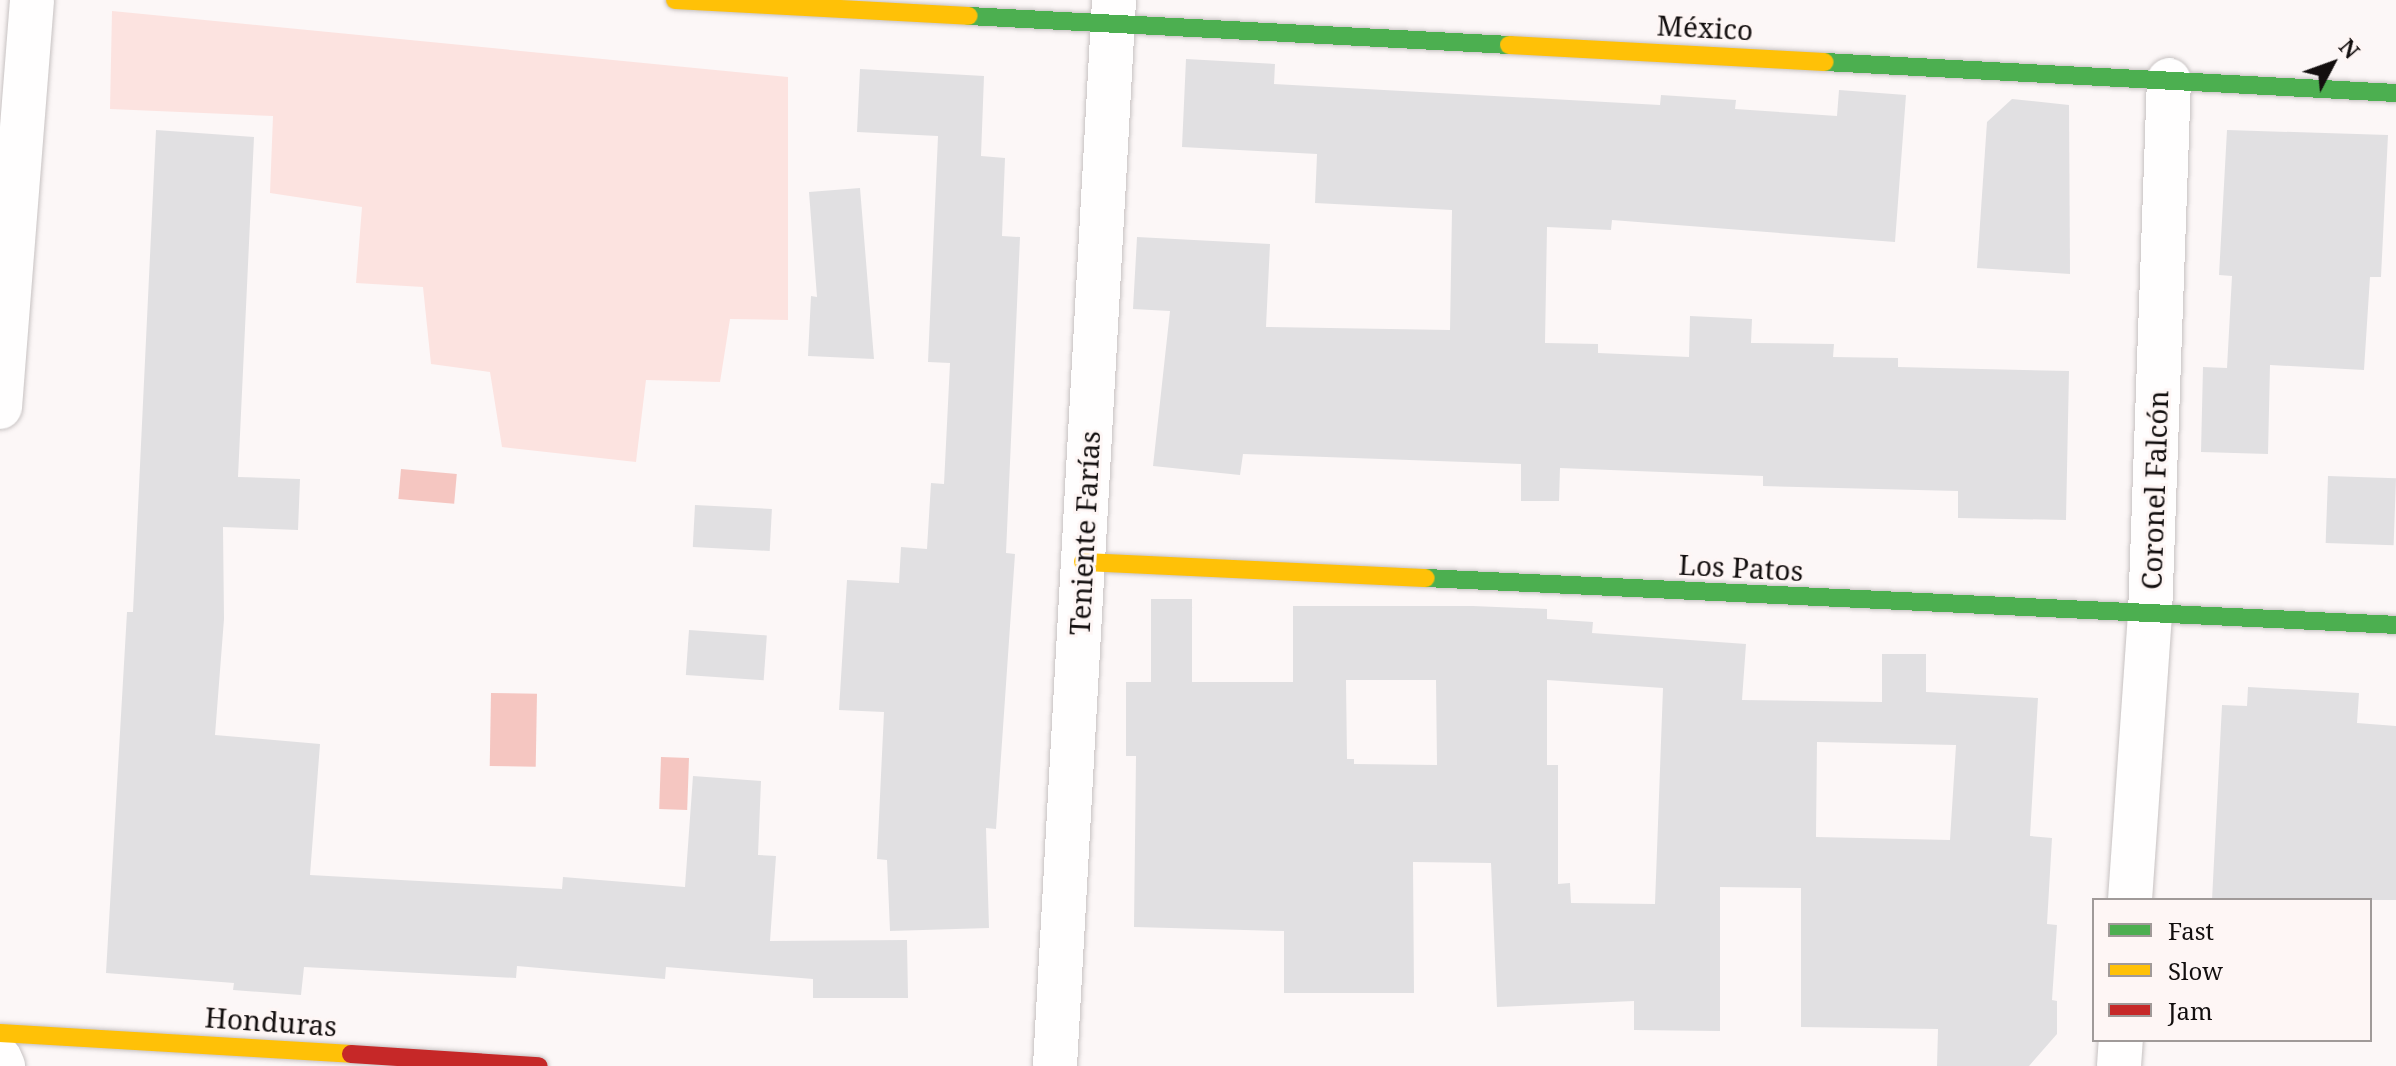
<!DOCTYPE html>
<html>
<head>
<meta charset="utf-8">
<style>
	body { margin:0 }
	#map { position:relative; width:2396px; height:1066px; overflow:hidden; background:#fcf7f7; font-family:"Noto Serif",serif }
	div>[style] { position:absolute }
	.green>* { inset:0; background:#fce3e0 }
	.water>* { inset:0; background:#f5c6c1; transform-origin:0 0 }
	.building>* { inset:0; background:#e1e0e2; transform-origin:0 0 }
	.roads { filter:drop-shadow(0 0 2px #c7c2c2) drop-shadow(0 0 2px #c7c2c2) }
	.street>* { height:44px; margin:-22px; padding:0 22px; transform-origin:22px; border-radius:22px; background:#fffefe }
	.fast>* { height:18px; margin:-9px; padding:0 9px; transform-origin:9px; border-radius:9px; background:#4caf50 }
	.slow>* { height:18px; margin:-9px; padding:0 9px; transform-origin:9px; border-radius:9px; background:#ffc107 }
	.jam>* { height:18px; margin:-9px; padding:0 9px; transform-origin:9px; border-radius:9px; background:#c62828 }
	span { translate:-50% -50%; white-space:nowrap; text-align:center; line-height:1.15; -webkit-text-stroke:6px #fef6f5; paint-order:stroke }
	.street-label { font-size:28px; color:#130f0f }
	.legend { position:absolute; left:2092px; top:898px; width:280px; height:144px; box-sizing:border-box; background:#fef6f5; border:2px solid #a09a99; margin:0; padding:10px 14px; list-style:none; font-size:24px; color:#130f0f }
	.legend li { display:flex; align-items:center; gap:16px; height:40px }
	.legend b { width:40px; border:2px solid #a09a99 }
	.north { position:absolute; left:2292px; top:24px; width:80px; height:80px; -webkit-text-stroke:6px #fef6f5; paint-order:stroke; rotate:49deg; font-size:22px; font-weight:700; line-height:32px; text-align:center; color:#130f0f }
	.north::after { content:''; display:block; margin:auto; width:28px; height:36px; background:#130f0f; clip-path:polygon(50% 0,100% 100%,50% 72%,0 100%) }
</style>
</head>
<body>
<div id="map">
	<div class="green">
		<i style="clip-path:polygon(112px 11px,788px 77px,788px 320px,730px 319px,720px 382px,646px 380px,636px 462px,502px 447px,490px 372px,431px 364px,423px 287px,356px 283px,362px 207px,270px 193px,273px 116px,110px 109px)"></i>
	</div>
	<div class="water">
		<i style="left:401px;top:469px;width:56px;height:30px;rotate:5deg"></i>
		<i style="left:491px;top:693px;width:46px;height:73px;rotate:1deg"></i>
		<i style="left:661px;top:757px;width:28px;height:52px;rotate:2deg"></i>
	</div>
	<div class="building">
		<i style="clip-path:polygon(1186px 59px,1275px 64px,1274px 84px,1660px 105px,1661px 95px,1736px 100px,1735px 109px,1837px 116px,1839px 90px,1906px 95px,1895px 242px,1612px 220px,1611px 230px,1547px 227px,1545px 343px,1598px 344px,1598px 353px,1689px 357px,1690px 316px,1752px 319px,1751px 343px,1834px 344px,1833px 357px,1898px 358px,1898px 367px,2069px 371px,2066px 520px,1958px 518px,1958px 491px,1763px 486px,1763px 476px,1560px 468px,1559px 501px,1521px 501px,1521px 464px,1243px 454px,1240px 475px,1153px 466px,1170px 311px,1133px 309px,1137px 237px,1270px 244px,1266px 327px,1450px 330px,1452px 210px,1315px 203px,1317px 154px,1182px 147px)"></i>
		<i style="clip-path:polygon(860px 69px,984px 76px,981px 156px,1005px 158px,1002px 236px,1020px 237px,1006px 553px,1015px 554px,996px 829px,986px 828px,989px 928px,890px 931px,887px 860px,877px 859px,884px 712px,839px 710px,847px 580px,899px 583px,901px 547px,927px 549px,931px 483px,944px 484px,950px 363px,928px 362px,938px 136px,857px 132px)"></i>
		<i style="clip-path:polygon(2012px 99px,2069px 105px,2070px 274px,1977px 268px,1987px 122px)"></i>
		<i style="clip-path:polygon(156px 130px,254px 137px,238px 477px,300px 479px,298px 530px,223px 527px,224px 619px,215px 735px,320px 744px,310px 875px,562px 889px,563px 877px,685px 887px,693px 776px,761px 781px,758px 855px,776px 856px,770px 941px,907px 940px,908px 998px,813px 998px,813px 979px,666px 967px,665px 979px,517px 966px,516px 978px,304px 967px,301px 995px,233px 990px,234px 983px,106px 973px,127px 612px,133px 612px)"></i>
		<i style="clip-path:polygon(2227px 130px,2388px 135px,2381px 277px,2370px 277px,2364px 370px,2270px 365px,2268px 454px,2201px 452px,2203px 367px,2227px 368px,2232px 276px,2219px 275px)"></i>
		<i style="clip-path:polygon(860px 188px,874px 359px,808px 356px,811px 296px,817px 297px,809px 192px)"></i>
		<i style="left:2328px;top:476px;width:68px;height:67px;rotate:2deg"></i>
		<i style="left:695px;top:505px;width:77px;height:42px;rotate:3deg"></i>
		<i style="clip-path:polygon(evenodd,1151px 599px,1192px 599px,1192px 682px,1293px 682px,1293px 606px,1473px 606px,1547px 609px,1547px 619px,1593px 622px,1592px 633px,1746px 644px,1742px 700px,1882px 702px,1882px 654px,1926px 654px,1926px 692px,2038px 698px,2030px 836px,2052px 838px,2047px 924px,2057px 925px,2052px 1000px,2057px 1001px,2057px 1034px,2029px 1066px,1937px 1066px,1938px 1029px,1801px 1027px,1801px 888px,1720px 887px,1720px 1031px,1634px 1030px,1634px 1001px,1497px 1007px,1491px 863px,1413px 862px,1414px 993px,1284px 993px,1284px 931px,1134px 927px,1136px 756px,1126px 756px,1126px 682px,1151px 682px,1151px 599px,1346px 680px,1436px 680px,1437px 765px,1354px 764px,1354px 759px,1347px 759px,1346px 680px,1151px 599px,1547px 680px,1663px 688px,1655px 904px,1571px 903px,1570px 883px,1558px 884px,1558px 765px,1547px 765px,1547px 680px,1151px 599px,1817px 742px,1956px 745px,1950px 840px,1816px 837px,1817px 742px)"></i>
		<i style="left:689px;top:630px;width:78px;height:45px;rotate:4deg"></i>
		<i style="clip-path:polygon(2248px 687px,2359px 693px,2357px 723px,2396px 726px,2396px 900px,2212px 900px,2222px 705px,2247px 706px)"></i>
	</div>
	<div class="roads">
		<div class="street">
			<i style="left:0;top:407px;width:408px;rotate:-85.5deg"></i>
			<i style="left:2130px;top:900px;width:286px;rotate:-86deg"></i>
			<i style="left:2150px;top:615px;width:535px;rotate:-87.97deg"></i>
			<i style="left:0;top:1059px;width:8px;rotate:67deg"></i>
			<i style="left:1055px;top:1066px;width:1068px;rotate:-86.83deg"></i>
			<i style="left:2119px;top:1066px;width:26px;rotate:-86deg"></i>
		</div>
		<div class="fast">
			<i style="left:969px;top:16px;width:541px;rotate:3.07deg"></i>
			<i style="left:1825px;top:62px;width:572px;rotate:3.11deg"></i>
			<i style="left:1426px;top:578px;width:971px;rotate:2.77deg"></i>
		</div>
		<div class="slow">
			<i style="left:675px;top:0;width:294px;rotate:3.1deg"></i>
			<i style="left:1509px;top:45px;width:316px;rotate:3.1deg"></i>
			<i style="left:1083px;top:562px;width:343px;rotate:2.7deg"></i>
			<i style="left:0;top:1033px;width:352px;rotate:3.4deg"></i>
		</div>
		<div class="jam">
			<i style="left:351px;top:1054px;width:188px;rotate:3.7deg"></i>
		</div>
	</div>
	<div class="street-label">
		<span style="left:1705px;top:27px;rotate:3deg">México</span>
		<span style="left:2154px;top:490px;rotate:-88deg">Coronel Falcón</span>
		<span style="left:1084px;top:533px;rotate:-87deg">Teniente Farías</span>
		<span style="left:1741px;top:567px;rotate:3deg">Los Patos</span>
		<span style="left:271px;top:1021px;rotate:4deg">Honduras</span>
	</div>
	<ul class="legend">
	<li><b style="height:10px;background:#4caf50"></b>Fast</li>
	<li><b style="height:10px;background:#ffc107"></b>Slow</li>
	<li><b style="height:10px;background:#c62828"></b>Jam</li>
	</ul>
	<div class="north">N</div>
</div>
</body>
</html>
